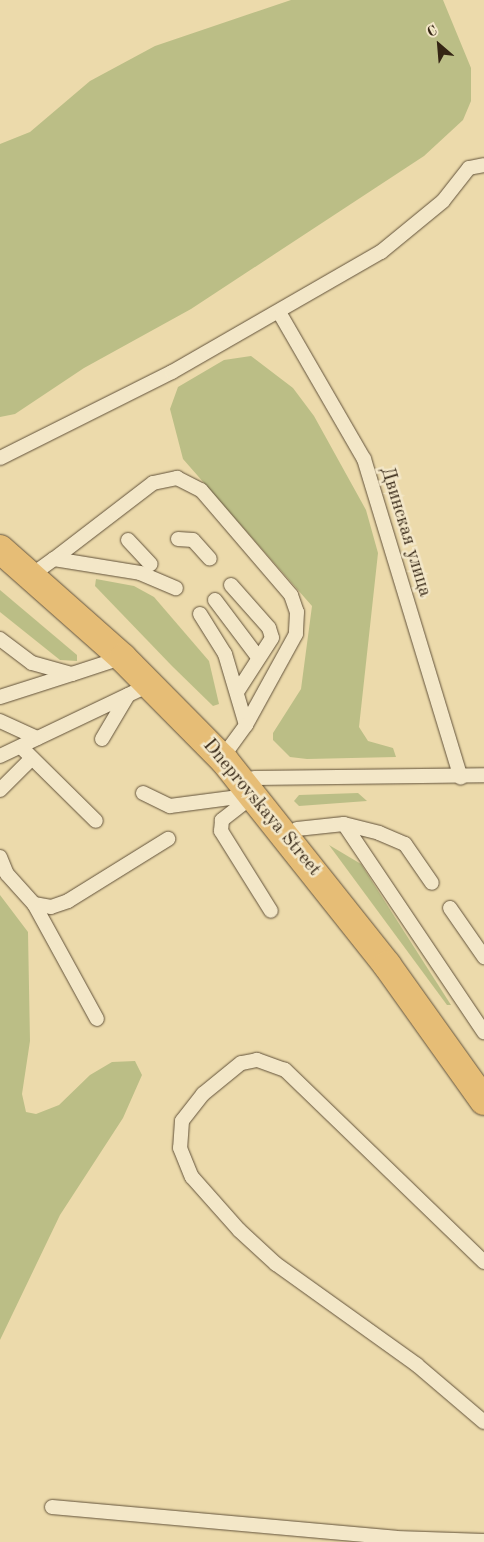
<!DOCTYPE html>
<html>
<head>
<meta charset="utf-8">
<style>
	body { margin:0 }
	#map { position:relative; width:484px; height:1542px; overflow:hidden; background:#ecdaab; font-family:"Old Standard TT",serif }
	div>[style] { position:absolute }
	.green>* { inset:0; background:#bbbe86 }
	.roads { filter:drop-shadow(0 0 1px #62523a) drop-shadow(0 0 1px #62523a) }
	.service>* { height:14px; margin:-7px; padding:0 7px; transform-origin:7px; border-radius:7px; background:#f3e7c8 }
	.primary>* { height:28px; margin:-14px; padding:0 14px; transform-origin:14px; border-radius:14px; background:#e6bd76 }
	span { translate:-50% -50%; white-space:nowrap; text-align:center; line-height:1.15; -webkit-text-stroke:5px #f3e7c8; paint-order:stroke }
	.street-label { font-size:19px; color:#342514 }
	.north { position:absolute; left:414px; top:20px; width:50px; height:50px; -webkit-text-stroke:4px #f3e7c8; paint-order:stroke; rotate:333deg; font-size:14px; font-weight:700; line-height:20px; text-align:center; color:#342514 }
	.north::after { content:''; display:block; margin:auto; width:18px; height:22px; background:#342514; clip-path:polygon(50% 0,100% 100%,50% 72%,0 100%) }
</style>
</head>
<body>
<div id="map">
	<div class="green">
		<i style="clip-path:polygon(291px 0,443px 0,471px 68px,471px 101px,463px 120px,424px 156px,191px 309px,84px 368px,15px 414px,0 417px,0 144px,30px 132px,90px 81px,155px 46px)"></i>
		<i style="clip-path:polygon(251px 356px,293px 388px,314px 416px,366px 510px,378px 553px,359px 727px,368px 741px,393px 748px,396px 757px,307px 759px,290px 757px,273px 740px,273px 733px,301px 689px,312px 606px,183px 459px,170px 409px,178px 387px,224px 360px)"></i>
		<i style="clip-path:polygon(96px 579px,134px 586px,154px 597px,209px 661px,219px 704px,213px 706px,172px 666px,95px 586px)"></i>
		<i style="clip-path:polygon(0 590px,77px 655px,77px 661px,60px 660px,0 612px)"></i>
		<i style="clip-path:polygon(358px 793px,367px 801px,299px 806px,294px 801px,299px 795px)"></i>
		<i style="clip-path:polygon(329px 845px,361px 864px,451px 1005px,447px 1005px)"></i>
		<i style="clip-path:polygon(0 895px,28px 932px,30px 1041px,22px 1094px,26px 1112px,36px 1114px,59px 1105px,90px 1075px,112px 1062px,135px 1061px,142px 1075px,123px 1118px,60px 1215px,0 1340px)"></i>
	</div>
	<div class="roads">
		<div class="service">
			<i style="left:279px;top:312px;width:170px;rotate:60deg"></i>
			<i style="left:364px;top:459px;width:333px;rotate:73.1deg"></i>
			<i style="left:0;top:458px;width:192px;rotate:-26.6deg"></i>
			<i style="left:172px;top:372px;width:241px;rotate:-29.9deg"></i>
			<i style="left:381px;top:252px;width:80px;rotate:-39.4deg"></i>
			<i style="left:443px;top:201px;width:42px;rotate:-51.8deg"></i>
			<i style="left:469px;top:168px;width:15px;rotate:-11deg"></i>
			<i style="left:178px;top:539px;width:15px;rotate:4deg"></i>
			<i style="left:193px;top:540px;width:25px;rotate:48deg"></i>
			<i style="left:128px;top:540px;width:33px;rotate:47deg"></i>
			<i style="left:54px;top:559px;width:125px;rotate:-37.5deg"></i>
			<i style="left:153px;top:483px;width:25px;rotate:-12deg"></i>
			<i style="left:177px;top:478px;width:27px;rotate:27deg"></i>
			<i style="left:201px;top:490px;width:138px;rotate:49.4deg"></i>
			<i style="left:291px;top:595px;width:18px;rotate:71deg"></i>
			<i style="left:297px;top:612px;width:22px;rotate:93deg"></i>
			<i style="left:296px;top:634px;width:104px;rotate:118.8deg"></i>
			<i style="left:40px;top:569px;width:17px;rotate:-36deg"></i>
			<i style="left:54px;top:559px;width:87px;rotate:9.2deg"></i>
			<i style="left:140px;top:573px;width:39px;rotate:23deg"></i>
			<i style="left:231px;top:585px;width:57px;rotate:48.5deg"></i>
			<i style="left:269px;top:628px;width:10px;rotate:73deg"></i>
			<i style="left:272px;top:638px;width:64px;rotate:122.9deg"></i>
			<i style="left:215px;top:600px;width:71px;rotate:53deg"></i>
			<i style="left:200px;top:614px;width:47px;rotate:58deg"></i>
			<i style="left:225px;top:654px;width:74px;rotate:73.5deg"></i>
			<i style="left:246px;top:725px;width:29px;rotate:126deg"></i>
			<i style="left:0;top:639px;width:40px;rotate:37deg"></i>
			<i style="left:32px;top:663px;width:41px;rotate:15.4deg"></i>
			<i style="left:72px;top:674px;width:55px;rotate:-18.1deg"></i>
			<i style="left:0;top:697px;width:76px;rotate:-17.7deg"></i>
			<i style="left:0;top:721px;width:41px;rotate:24.7deg"></i>
			<i style="left:102px;top:739px;width:51px;rotate:-59.4deg"></i>
			<i style="left:21px;top:747px;width:105px;rotate:44.6deg"></i>
			<i style="left:0;top:756px;width:170px;rotate:-25.5deg"></i>
			<i style="left:254px;top:778px;width:230px;rotate:-0.7deg"></i>
			<i style="left:0;top:790px;width:45px;rotate:-45deg"></i>
			<i style="left:143px;top:793px;width:30px;rotate:26deg"></i>
			<i style="left:170px;top:806px;width:85px;rotate:-7.5deg"></i>
			<i style="left:254px;top:795px;width:41px;rotate:142deg"></i>
			<i style="left:222px;top:820px;width:11px;rotate:95deg"></i>
			<i style="left:221px;top:831px;width:94px;rotate:58deg"></i>
			<i style="left:344px;top:824px;width:251px;rotate:56.1deg"></i>
			<i style="left:297px;top:829px;width:47px;rotate:-6.1deg"></i>
			<i style="left:344px;top:824px;width:36px;rotate:14deg"></i>
			<i style="left:379px;top:833px;width:28px;rotate:23deg"></i>
			<i style="left:405px;top:844px;width:47px;rotate:55.3deg"></i>
			<i style="left:0;top:857px;width:18px;rotate:68deg"></i>
			<i style="left:7px;top:874px;width:40px;rotate:48deg"></i>
			<i style="left:34px;top:904px;width:131px;rotate:61.3deg"></i>
			<i style="left:34px;top:904px;width:17px;rotate:10deg"></i>
			<i style="left:51px;top:907px;width:18px;rotate:-19deg"></i>
			<i style="left:68px;top:901px;width:118px;rotate:-31.8deg"></i>
			<i style="left:450px;top:908px;width:60px;rotate:55.2deg"></i>
			<i style="left:484px;top:1262px;width:277px;rotate:-136deg"></i>
			<i style="left:285px;top:1070px;width:30px;rotate:-160deg"></i>
			<i style="left:257px;top:1060px;width:16px;rotate:169deg"></i>
			<i style="left:241px;top:1063px;width:49px;rotate:140.8deg"></i>
			<i style="left:203px;top:1094px;width:34px;rotate:128deg"></i>
			<i style="left:182px;top:1121px;width:27px;rotate:94deg"></i>
			<i style="left:180px;top:1148px;width:31px;rotate:68deg"></i>
			<i style="left:192px;top:1177px;width:71px;rotate:48.4deg"></i>
			<i style="left:239px;top:1230px;width:50px;rotate:42.6deg"></i>
			<i style="left:276px;top:1264px;width:173px;rotate:35.6deg"></i>
			<i style="left:417px;top:1365px;width:88px;rotate:40.4deg"></i>
			<i style="left:52px;top:1507px;width:345px;rotate:5.1deg"></i>
			<i style="left:396px;top:1538px;width:88px;rotate:2deg"></i>
		</div>
		<div class="primary">
			<i style="left:0;top:549px;width:164px;rotate:41.5deg"></i>
			<i style="left:123px;top:658px;width:144px;rotate:45.3deg"></i>
			<i style="left:224px;top:760px;width:262px;rotate:51.5deg"></i>
			<i style="left:387px;top:965px;width:167px;rotate:54.5deg"></i>
		</div>
	</div>
	<div class="street-label">
		<span style="left:405px;top:532px;rotate:73deg">Двинская улица</span>
		<span style="left:261px;top:808px;rotate:50deg">Dneprovskaya Street</span>
	</div>
	<div class="north">С</div>
</div>
</body>
</html>
